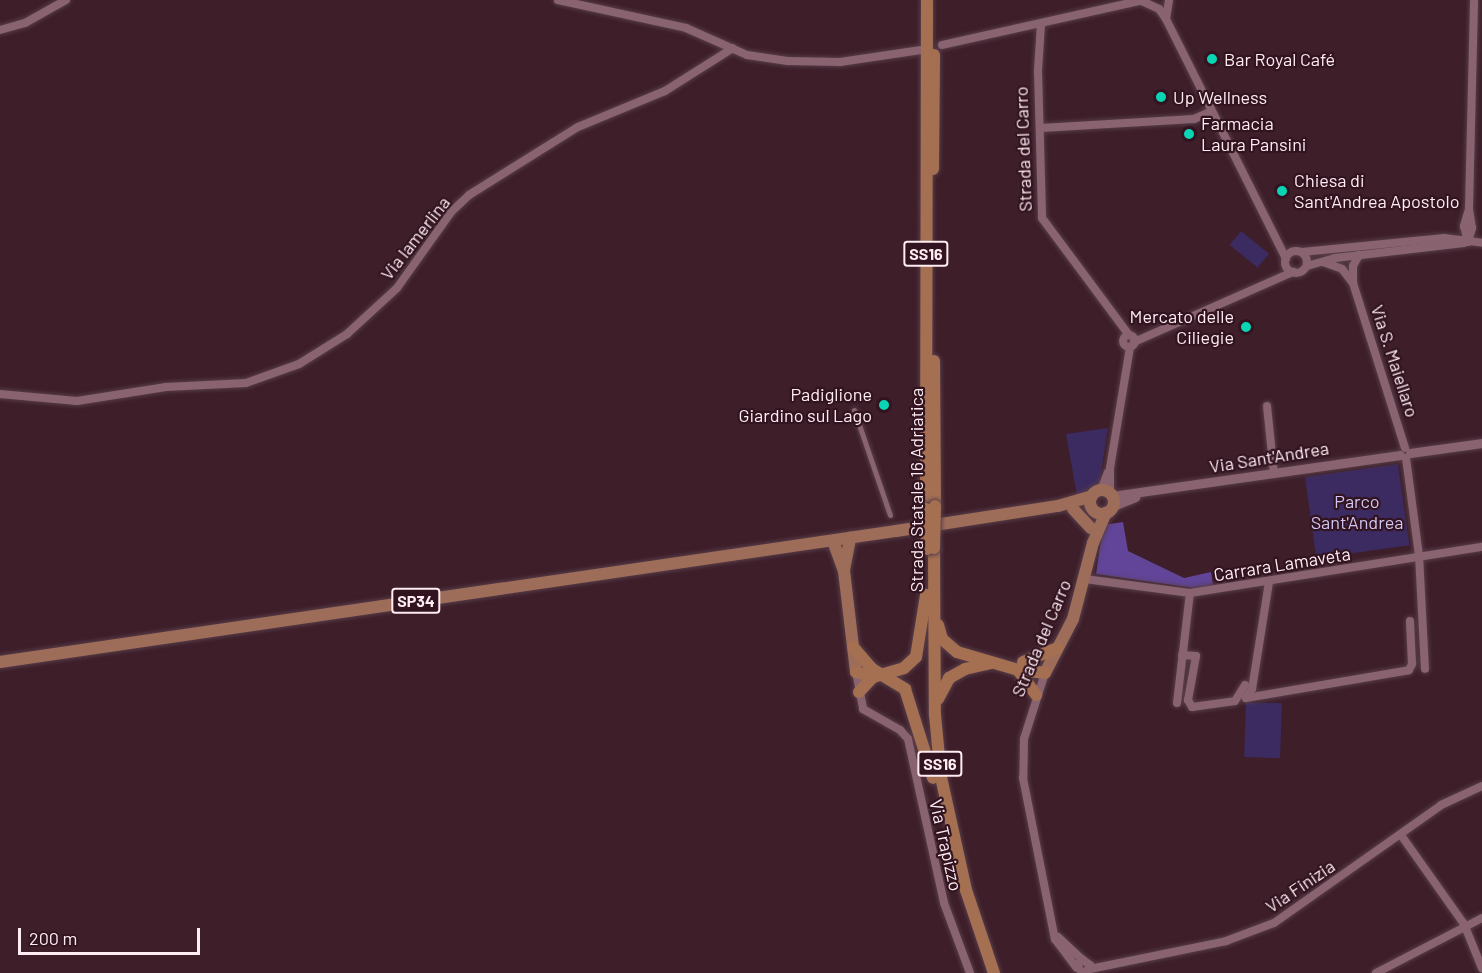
<!DOCTYPE html>
<html>
<head>
<meta charset="utf-8">
<style>
	body { margin:0 }
	#map { position:relative; width:1482px; height:973px; overflow:hidden; background:#3d1e29; font-family:Barlow,sans-serif }
	div>[style] { position:absolute }
	.green>* { inset:0; background:#3c2b60; transform-origin:0 0 }
	.forest>* { inset:0; background:#624598 }
	.roads { filter:drop-shadow(0 0 2px #573d48) drop-shadow(0 0 2px #573d48) }
	.pedestrian>* { height:5px; margin:-2.5px; padding:0 2.5px; transform-origin:2.5px; border-radius:2.5px; background:#896370 }
	.minor>* { height:8px; margin:-4px; padding:0 4px; transform-origin:4px; border-radius:4px; background:#896370 }
	.minor>.ring { margin:-4px; padding:0; box-sizing:content-box; background:none; border:8px solid #896370; border-radius:50% }
	.tertiary>* { height:9px; margin:-4.5px; padding:0 4.5px; transform-origin:4.5px; border-radius:4.5px; background:#896370 }
	.primary>* { height:12px; margin:-6px; padding:0 6px; transform-origin:6px; border-radius:6px; background:#9e6d59 }
	.primary>.ring { margin:-6px; padding:0; box-sizing:content-box; background:none; border:12px solid #9e6d59; border-radius:50% }
	.trunk>* { height:12px; margin:-6px; padding:0 6px; transform-origin:6px; border-radius:6px; background:#a57052 }
	.bridges { filter:drop-shadow(0 0 2px #573d48) drop-shadow(0 0 2px #573d48) }
	.trunk-bridge>* { height:12px; margin:-6px; padding:0 6px; transform-origin:6px; border-radius:6px; background:#a57052 }
	.dots>* { width:16px; height:16px; translate:-50% -50%; box-sizing:border-box; border:3px solid #321420; border-radius:50% }
	span { translate:-50% -50%; white-space:nowrap; text-align:center; line-height:1.15; -webkit-text-stroke:4.5px #321420; paint-order:stroke }
	.shield-label span { padding:2px 4px; background:#321420; border:2px solid; border-radius:4px; -webkit-text-stroke-width:0 }
	.shield-label { font-size:16px; color:#ffedf2; font-weight:700 }
	.poi-label { font-size:18px; color:#ffedf2 }
	.left { translate:0 -50%; text-align:left }
	.right { translate:-100% -50%; text-align:right }
	.street-label { font-size:18px; color:#ffedf2 }
	.park-label { font-size:18px; color:#d0c5f3 }
	.scale { position:absolute; left:18px; top:928px; width:182px; height:27px; box-sizing:border-box; border:3px solid #ffedf2; border-top:0; padding-left:8px; font-size:18px; line-height:21px; white-space:nowrap; color:#ffedf2; -webkit-text-stroke:4px #321420; paint-order:stroke }
</style>
</head>
<body>
<div id="map">
	<div class="green">
		<i style="left:1241px;top:231px;width:36px;height:18px;rotate:39deg"></i>
		<i style="clip-path:polygon(1108px 428px,1099px 486px,1088px 494px,1077px 496px,1066px 434px)"></i>
		<i style="left:1398px;top:464px;width:82px;height:94px;rotate:82deg"></i>
		<i style="left:1246px;top:702px;width:36px;height:55px;rotate:2deg"></i>
	</div>
	<div class="forest">
		<i style="clip-path:polygon(1123px 522px,1128px 551px,1184px 578px,1211px 572px,1213px 585px,1194px 588px,1096px 574px,1103px 525px)"></i>
	</div>
	<div class="roads">
		<div class="pedestrian">
			<i style="left:854px;top:410px;width:111px;rotate:71.1deg"></i>
		</div>
		<div class="minor">
			<i style="left:558px;top:0;width:131px;rotate:12.3deg"></i>
			<i style="left:686px;top:28px;width:67px;rotate:23.9deg"></i>
			<i style="left:747px;top:55px;width:41px;rotate:8.3deg"></i>
			<i style="left:788px;top:61px;width:52px;rotate:1.1deg"></i>
			<i style="left:840px;top:62px;width:82px;rotate:-8.4deg"></i>
			<i style="left:1142px;top:1px;width:19px;rotate:25deg"></i>
			<i style="left:1159px;top:9px;width:12px;rotate:55deg"></i>
			<i style="left:1166px;top:19px;width:268px;rotate:63.4deg"></i>
			<i style="left:1166px;top:19px;width:19px;rotate:-81deg"></i>
			<i style="left:1041px;top:24px;width:47px;rotate:93.7deg"></i>
			<i style="left:1038px;top:71px;width:147px;rotate:88.4deg"></i>
			<i style="left:1042px;top:218px;width:146px;rotate:53.4deg"></i>
			<i style="left:0;top:30px;width:26px;rotate:-16deg"></i>
			<i style="left:25px;top:23px;width:47px;rotate:-29.3deg"></i>
			<i style="left:942px;top:45px;width:207px;rotate:-12.6deg"></i>
			<i style="left:1041px;top:128px;width:153px;rotate:-3.4deg"></i>
			<i style="left:1194px;top:119px;width:17px;rotate:-24deg"></i>
			<i style="left:1468px;top:212px;width:15px;rotate:106deg"></i>
			<i style="left:1464px;top:226px;width:16px;rotate:76deg"></i>
			<i style="left:1468px;top:242px;width:15px;rotate:-74deg"></i>
			<i style="left:1472px;top:228px;width:20px;rotate:-99deg"></i>
			<i style="left:1469px;top:208px;width:208px;rotate:-88.6deg"></i>
			<i class="ring" style="left:1285px;top:251px;width:14px;height:14px"></i>
			<i style="left:1302px;top:252px;width:143px;rotate:-5.6deg"></i>
			<i style="left:1444px;top:238px;width:38px;rotate:7deg"></i>
			<i style="left:1323px;top:262px;width:20px;rotate:20deg"></i>
			<i style="left:1342px;top:269px;width:18px;rotate:52deg"></i>
			<i style="left:1353px;top:283px;width:173px;rotate:72.5deg"></i>
			<i style="left:1307px;top:266px;width:29px;rotate:-16deg"></i>
			<i style="left:1335px;top:258px;width:130px;rotate:-6.6deg"></i>
			<i style="left:1353px;top:282px;width:16px;rotate:-90deg"></i>
			<i style="left:1353px;top:266px;width:13px;rotate:-61deg"></i>
			<i class="ring" style="left:1123px;top:335px;width:4px;height:4px"></i>
			<i style="left:1134px;top:342px;width:174px;rotate:-23.8deg"></i>
			<i style="left:0;top:394px;width:77px;rotate:5.2deg"></i>
			<i style="left:77px;top:401px;width:90px;rotate:-8.9deg"></i>
			<i style="left:166px;top:387px;width:80px;rotate:-2.9deg"></i>
			<i style="left:246px;top:383px;width:56px;rotate:-19.7deg"></i>
			<i style="left:299px;top:364px;width:57px;rotate:-32deg"></i>
			<i style="left:347px;top:334px;width:68px;rotate:-42.6deg"></i>
			<i style="left:397px;top:288px;width:95px;rotate:-54.5deg"></i>
			<i style="left:452px;top:211px;width:23px;rotate:-43deg"></i>
			<i style="left:469px;top:195px;width:128px;rotate:-32deg"></i>
			<i style="left:578px;top:127px;width:94px;rotate:-22.5deg"></i>
			<i style="left:665px;top:91px;width:80px;rotate:-32.3deg"></i>
			<i style="left:1267px;top:406px;width:68px;rotate:84.1deg"></i>
			<i style="left:1406px;top:458px;width:98px;rotate:82.4deg"></i>
			<i style="left:1419px;top:555px;width:114px;rotate:87deg"></i>
			<i style="left:1101px;top:490px;width:19px;rotate:-69deg"></i>
			<i style="left:1110px;top:494px;width:26px;rotate:-90deg"></i>
			<i style="left:1110px;top:468px;width:123px;rotate:-80.6deg"></i>
			<i style="left:1085px;top:579px;width:106px;rotate:7.6deg"></i>
			<i style="left:1190px;top:593px;width:296px;rotate:-9deg"></i>
			<i style="left:1269px;top:582px;width:108px;rotate:99deg"></i>
			<i style="left:1252px;top:689px;width:11px;rotate:124deg"></i>
			<i style="left:1246px;top:698px;width:165px;rotate:-9.7deg"></i>
			<i style="left:1409px;top:670px;width:7px;rotate:-63deg"></i>
			<i style="left:1412px;top:664px;width:43px;rotate:-92.7deg"></i>
			<i style="left:1182px;top:655px;width:14px;rotate:4deg"></i>
			<i style="left:1196px;top:656px;width:45px;rotate:100.3deg"></i>
			<i style="left:1188px;top:700px;width:8px;rotate:60deg"></i>
			<i style="left:1192px;top:707px;width:43px;rotate:-7.9deg"></i>
			<i style="left:1235px;top:701px;width:19px;rotate:-58deg"></i>
			<i style="left:856px;top:672px;width:38px;rotate:79deg"></i>
			<i style="left:863px;top:709px;width:43px;rotate:29.6deg"></i>
			<i style="left:900px;top:730px;width:12px;rotate:48deg"></i>
			<i style="left:908px;top:739px;width:168px;rotate:77.6deg"></i>
			<i style="left:944px;top:903px;width:75px;rotate:69.6deg"></i>
			<i style="left:1045px;top:673px;width:69px;rotate:107.7deg"></i>
			<i style="left:1024px;top:739px;width:39px;rotate:91deg"></i>
			<i style="left:1023px;top:778px;width:164px;rotate:78.8deg"></i>
			<i style="left:1055px;top:939px;width:36px;rotate:53deg"></i>
			<i style="left:1177px;top:703px;width:111px;rotate:-83.3deg"></i>
			<i style="left:1401px;top:835px;width:109px;rotate:54.7deg"></i>
			<i style="left:1464px;top:924px;width:48px;rotate:67.8deg"></i>
			<i style="left:1058px;top:937px;width:34px;rotate:43deg"></i>
			<i style="left:1090px;top:969px;width:139px;rotate:-11.6deg"></i>
			<i style="left:1226px;top:941px;width:51px;rotate:-20.6deg"></i>
			<i style="left:1274px;top:923px;width:204px;rotate:-35.2deg"></i>
			<i style="left:1441px;top:805px;width:45px;rotate:-24.9deg"></i>
			<i style="left:1082px;top:973px;width:9px;rotate:-122deg"></i>
			<i style="left:1077px;top:965px;width:8px;rotate:-40deg"></i>
			<i style="left:1083px;top:960px;width:9px;rotate:36deg"></i>
			<i style="left:1090px;top:965px;width:9px;rotate:117deg"></i>
			<i style="left:1376px;top:973px;width:119px;rotate:-27.4deg"></i>
		</div>
		<div class="tertiary">
			<i style="left:1410px;top:453px;width:73px;rotate:-7.9deg"></i>
			<i style="left:1112px;top:496px;width:291px;rotate:-8.1deg"></i>
			<i style="left:1113px;top:506px;width:24px;rotate:-22deg"></i>
		</div>
		<div class="primary">
			<i class="ring" style="left:1090px;top:490px;width:12px;height:12px"></i>
			<i style="left:1073px;top:509px;width:26px;rotate:47deg"></i>
			<i style="left:833px;top:541px;width:32px;rotate:70deg"></i>
			<i style="left:844px;top:571px;width:102px;rotate:83.2deg"></i>
			<i style="left:844px;top:570px;width:33px;rotate:-79deg"></i>
			<i style="left:0;top:662px;width:906px;rotate:-8.32deg"></i>
			<i style="left:896px;top:531px;width:164px;rotate:-8.8deg"></i>
			<i style="left:1058px;top:506px;width:35px;rotate:-16deg"></i>
			<i style="left:1045px;top:673px;width:61px;rotate:-62.6deg"></i>
			<i style="left:1073px;top:619px;width:79px;rotate:-75.3deg"></i>
			<i style="left:1093px;top:543px;width:33px;rotate:-67deg"></i>
		</div>
		<div class="trunk">
			<i style="left:933px;top:169px;width:114px;rotate:-89.5deg"></i>
			<i style="left:934px;top:361px;width:145px;rotate:89.6deg"></i>
			<i style="left:926px;top:509px;width:509px;rotate:-89.89deg"></i>
			<i style="left:934px;top:548px;width:167px;rotate:89.7deg"></i>
			<i style="left:935px;top:715px;width:62px;rotate:84.5deg"></i>
			<i style="left:941px;top:777px;width:116px;rotate:77.5deg"></i>
			<i style="left:966px;top:890px;width:88px;rotate:71.4deg"></i>
			<i style="left:938px;top:625px;width:15px;rotate:74deg"></i>
			<i style="left:942px;top:639px;width:20px;rotate:41deg"></i>
			<i style="left:957px;top:652px;width:64px;rotate:16.4deg"></i>
			<i style="left:1018px;top:670px;width:27px;rotate:6deg"></i>
			<i style="left:853px;top:647px;width:29px;rotate:49deg"></i>
			<i style="left:872px;top:669px;width:39px;rotate:31deg"></i>
			<i style="left:905px;top:689px;width:93px;rotate:72.5deg"></i>
			<i style="left:1023px;top:662px;width:37px;rotate:-22deg"></i>
			<i style="left:1018px;top:670px;width:31px;rotate:54deg"></i>
			<i style="left:856px;top:672px;width:18px;rotate:16deg"></i>
			<i style="left:859px;top:692px;width:21px;rotate:-47deg"></i>
			<i style="left:873px;top:677px;width:32px;rotate:-16deg"></i>
			<i style="left:904px;top:668px;width:16px;rotate:-43deg"></i>
			<i style="left:916px;top:657px;width:63px;rotate:-80.8deg"></i>
			<i style="left:938px;top:699px;width:24px;rotate:-62deg"></i>
			<i style="left:949px;top:678px;width:18px;rotate:-29deg"></i>
			<i style="left:965px;top:669px;width:28px;rotate:-13deg"></i>
		</div>
	</div>
	<div class="bridges">
		<div class="trunk-bridge">
			<i style="left:926px;top:509px;width:40px;rotate:88.6deg"></i>
			<i style="left:934px;top:548px;width:42px;rotate:-88.6deg"></i>
		</div>
	</div>
	<div class="dots">
		<i style="left:1212px;top:59px;background:#09d5b5"></i>
		<i style="left:1161px;top:97px;background:#09d5b5"></i>
		<i style="left:1189px;top:134px;background:#09d5b5"></i>
		<i style="left:1282px;top:191px;background:#09d5b5"></i>
		<i style="left:1246px;top:327px;background:#09d5b5"></i>
		<i style="left:884px;top:405px;background:#09d5b5"></i>
	</div>
	<div class="shield-label">
		<span style="left:926px;top:254px">SS16</span>
		<span style="left:416px;top:601px">SP34</span>
		<span style="left:940px;top:764px">SS16</span>
	</div>
	<div class="poi-label">
		<span class="left" style="left:1224px;top:59px">Bar Royal Café</span>
		<span class="left" style="left:1173px;top:97px">Up Wellness</span>
		<span class="left" style="left:1201px;top:134px">Farmacia<br>Laura Pansini</span>
		<span class="left" style="left:1294px;top:191px">Chiesa di<br>Sant'Andrea Apostolo</span>
		<span class="right" style="left:1234px;top:327px">Mercato delle<br>Ciliegie</span>
		<span class="right" style="left:872px;top:405px">Padiglione<br>Giardino sul Lago</span>
	</div>
	<div class="street-label">
		<span style="left:1023px;top:149px;rotate:-92deg">Strada del Carro</span>
		<span style="left:415px;top:238px;rotate:-52deg">Via lamerlina</span>
		<span style="left:1395px;top:361px;rotate:72deg">Via S. Maiellaro</span>
		<span style="left:1269px;top:457px;rotate:-9deg">Via Sant'Andrea</span>
		<span style="left:916px;top:490px;rotate:-90deg">Strada Statale 16 Adriatica</span>
		<span style="left:1282px;top:564px;rotate:-9deg">Carrara Lamaveta</span>
		<span style="left:1041px;top:638px;rotate:-67deg">Strada del Carro</span>
		<span style="left:946px;top:845px;rotate:77deg">Via Trapizzo</span>
		<span style="left:1300px;top:886px;rotate:-34deg">Via Finizia</span>
	</div>
	<div class="park-label">
		<span style="left:1357px;top:512px">Parco<br>Sant'Andrea</span>
	</div>
	<div class="scale">200 m</div>
</div>
</body>
</html>
